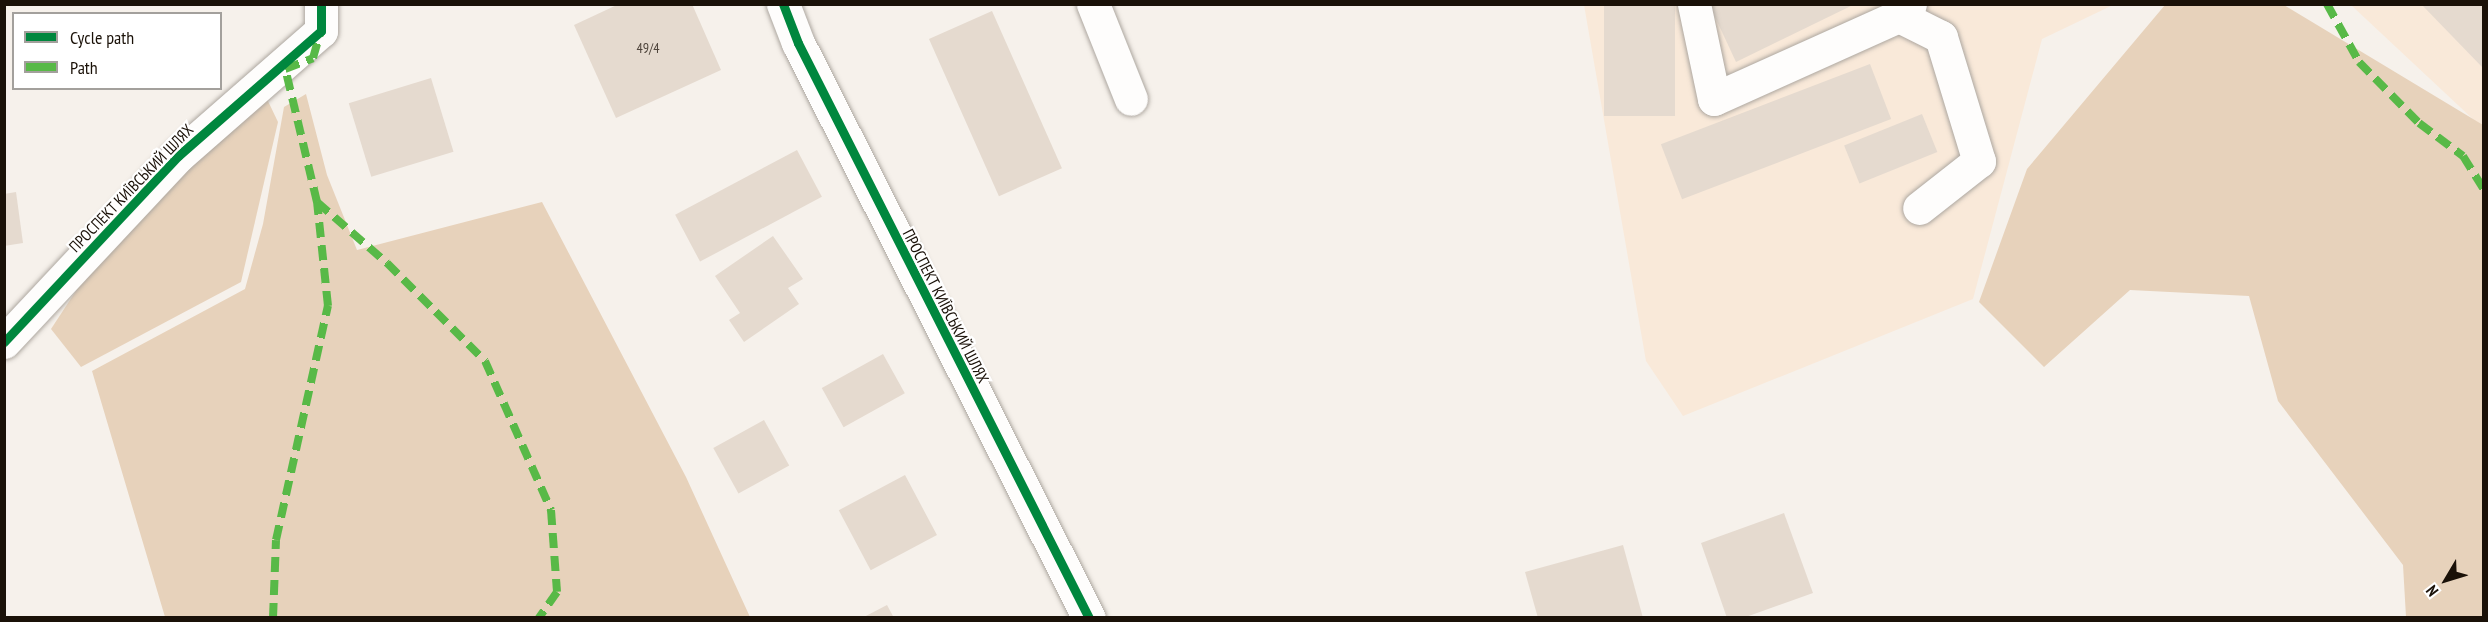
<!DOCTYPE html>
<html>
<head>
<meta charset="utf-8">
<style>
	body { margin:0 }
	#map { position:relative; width:2488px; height:622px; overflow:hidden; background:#f6f1eb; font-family:"PT Sans Narrow",sans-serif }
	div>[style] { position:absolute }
	.built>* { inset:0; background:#f9e9d9 }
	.green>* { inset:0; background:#e7d2bb }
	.building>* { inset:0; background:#e5dacf; transform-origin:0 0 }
	.roads { filter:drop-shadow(0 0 2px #ada7a0) drop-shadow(0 0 2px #ada7a0) }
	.minor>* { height:33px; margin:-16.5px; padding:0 16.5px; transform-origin:16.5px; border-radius:16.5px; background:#fefdfc }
	.quiet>* { height:8px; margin-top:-4px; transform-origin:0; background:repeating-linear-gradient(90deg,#58b947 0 15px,transparent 0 23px) }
	.cycleway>* { height:9px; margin:-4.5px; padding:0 4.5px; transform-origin:4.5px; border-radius:4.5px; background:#00873e }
	span { translate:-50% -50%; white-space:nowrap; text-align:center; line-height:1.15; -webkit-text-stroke:4.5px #fff; paint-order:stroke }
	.number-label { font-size:14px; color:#4e443b }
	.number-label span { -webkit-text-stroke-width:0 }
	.street-label { font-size:16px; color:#1a1108 }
	.frame { position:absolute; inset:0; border:6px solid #1a1108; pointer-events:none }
	.legend { position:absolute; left:12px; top:12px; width:210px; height:78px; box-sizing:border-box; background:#fff; border:2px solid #a3a09c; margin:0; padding:8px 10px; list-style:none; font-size:18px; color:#1a1108 }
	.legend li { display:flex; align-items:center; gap:12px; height:30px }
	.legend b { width:30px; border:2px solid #a3a09c }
	.north { position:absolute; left:2416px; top:550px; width:60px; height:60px; -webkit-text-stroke:4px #fff; paint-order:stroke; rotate:232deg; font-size:16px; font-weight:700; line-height:24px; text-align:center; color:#1a1108 }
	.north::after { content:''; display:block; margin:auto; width:21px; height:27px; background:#1a1108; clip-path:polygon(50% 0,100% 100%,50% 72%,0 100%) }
</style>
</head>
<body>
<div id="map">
	<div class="built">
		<i style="clip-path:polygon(1584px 5px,2113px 5px,2042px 39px,1973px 299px,1683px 416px,1646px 361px)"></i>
		<i style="clip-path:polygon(2351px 5px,2483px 5px,2483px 127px,2475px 121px)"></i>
	</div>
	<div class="green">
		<i style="clip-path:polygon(2165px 5px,2284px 5px,2483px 125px,2483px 617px,2406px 617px,2403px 565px,2278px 401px,2249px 296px,2130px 290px,2044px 367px,1979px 302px,2027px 169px)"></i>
		<i style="clip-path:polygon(306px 94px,327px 175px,357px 250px,542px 202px,686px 477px,750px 617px,165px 617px,92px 371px,245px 289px,263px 224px,284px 107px)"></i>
		<i style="clip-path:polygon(267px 99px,278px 122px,241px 282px,81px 367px,51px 329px,87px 274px,198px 155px)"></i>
	</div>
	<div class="building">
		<i style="clip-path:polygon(619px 4px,692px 4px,721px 70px,616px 118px,574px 25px)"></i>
		<i style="left:1604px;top:4px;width:71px;height:112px"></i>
		<i style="clip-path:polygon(1709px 4px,1855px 4px,1736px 62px)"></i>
		<i style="clip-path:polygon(2421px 4px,2484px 4px,2484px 69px)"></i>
		<i style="left:992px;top:11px;width:172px;height:69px;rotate:66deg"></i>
		<i style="left:1870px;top:64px;width:59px;height:224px;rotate:69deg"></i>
		<i style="left:431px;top:78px;width:77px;height:86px;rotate:73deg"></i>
		<i style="left:1922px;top:114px;width:41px;height:84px;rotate:68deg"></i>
		<i style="left:797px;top:150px;width:53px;height:138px;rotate:62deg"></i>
		<i style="clip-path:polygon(16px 192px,23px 243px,4px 246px,4px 194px)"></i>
		<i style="clip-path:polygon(773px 236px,803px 279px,788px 288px,799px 304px,744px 342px,729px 320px,740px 313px,715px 276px)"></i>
		<i style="left:883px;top:354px;width:45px;height:70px;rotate:61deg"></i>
		<i style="left:764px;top:420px;width:52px;height:58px;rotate:61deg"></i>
		<i style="left:905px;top:475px;width:68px;height:75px;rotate:62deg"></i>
		<i style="clip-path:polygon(1784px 513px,1813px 593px,1743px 618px,1727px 618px,1701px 543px)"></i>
		<i style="clip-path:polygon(1623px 545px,1643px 618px,1538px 618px,1525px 572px)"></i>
		<i style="clip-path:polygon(887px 605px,894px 618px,862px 618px)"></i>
	</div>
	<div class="roads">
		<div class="minor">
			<i style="left:783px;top:4px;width:42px;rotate:69deg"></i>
			<i style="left:798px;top:43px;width:644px;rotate:63.16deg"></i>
			<i style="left:1093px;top:4px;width:102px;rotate:68.2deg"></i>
			<i style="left:1694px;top:4px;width:97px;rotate:78.1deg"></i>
			<i style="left:1714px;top:99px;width:203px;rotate:-24.2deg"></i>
			<i style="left:1899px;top:16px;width:16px;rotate:-47deg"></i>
			<i style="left:1899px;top:16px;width:47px;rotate:26.6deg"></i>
			<i style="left:1941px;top:37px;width:130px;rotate:73deg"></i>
			<i style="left:1979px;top:161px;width:76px;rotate:141.9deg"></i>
			<i style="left:4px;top:342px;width:255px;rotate:-46.9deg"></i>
			<i style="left:178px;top:156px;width:190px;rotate:-41.2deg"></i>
			<i style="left:321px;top:31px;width:27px;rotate:-90deg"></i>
		</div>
	</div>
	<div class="quiet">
		<i style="left:2327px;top:4px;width:66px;rotate:61.1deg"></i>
		<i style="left:2359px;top:62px;width:86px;rotate:45.5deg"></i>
		<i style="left:2419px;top:123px;width:55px;rotate:36.9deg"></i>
		<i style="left:2463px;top:156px;width:39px;rotate:58deg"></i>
		<i style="left:285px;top:69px;width:30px;rotate:-21deg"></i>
		<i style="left:313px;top:58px;width:25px;rotate:-74deg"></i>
		<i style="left:317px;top:202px;width:93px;rotate:41.1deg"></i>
		<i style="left:387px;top:263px;width:139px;rotate:45deg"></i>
		<i style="left:485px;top:361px;width:163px;rotate:66.1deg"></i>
		<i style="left:551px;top:510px;width:82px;rotate:85.8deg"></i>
		<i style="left:557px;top:592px;width:32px;rotate:125deg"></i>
		<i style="left:273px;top:618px;width:78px;rotate:-87.8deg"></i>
		<i style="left:276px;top:540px;width:240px;rotate:-77.5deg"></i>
		<i style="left:328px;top:306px;width:105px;rotate:-96deg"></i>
		<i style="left:317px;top:202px;width:142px;rotate:-103.4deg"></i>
	</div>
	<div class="cycleway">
		<i style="left:783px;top:4px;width:42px;rotate:69deg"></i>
		<i style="left:798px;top:43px;width:644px;rotate:63.16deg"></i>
		<i style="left:4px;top:342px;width:255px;rotate:-46.9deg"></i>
		<i style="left:178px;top:156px;width:190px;rotate:-41.2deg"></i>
		<i style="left:321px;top:31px;width:27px;rotate:-90deg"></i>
	</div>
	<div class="number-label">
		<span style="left:648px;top:48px">49/4</span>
	</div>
	<div class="street-label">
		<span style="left:131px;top:188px;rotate:-46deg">ПРОСПЕКТ КИЇВСЬКИЙ ШЛЯХ</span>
		<span style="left:946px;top:306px;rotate:63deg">ПРОСПЕКТ КИЇВСЬКИЙ ШЛЯХ</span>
	</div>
	<div class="frame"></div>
	<ul class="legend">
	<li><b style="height:8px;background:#00873e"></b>Cycle path</li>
	<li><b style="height:8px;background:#58b947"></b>Path</li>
	</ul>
	<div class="north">N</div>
</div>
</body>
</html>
